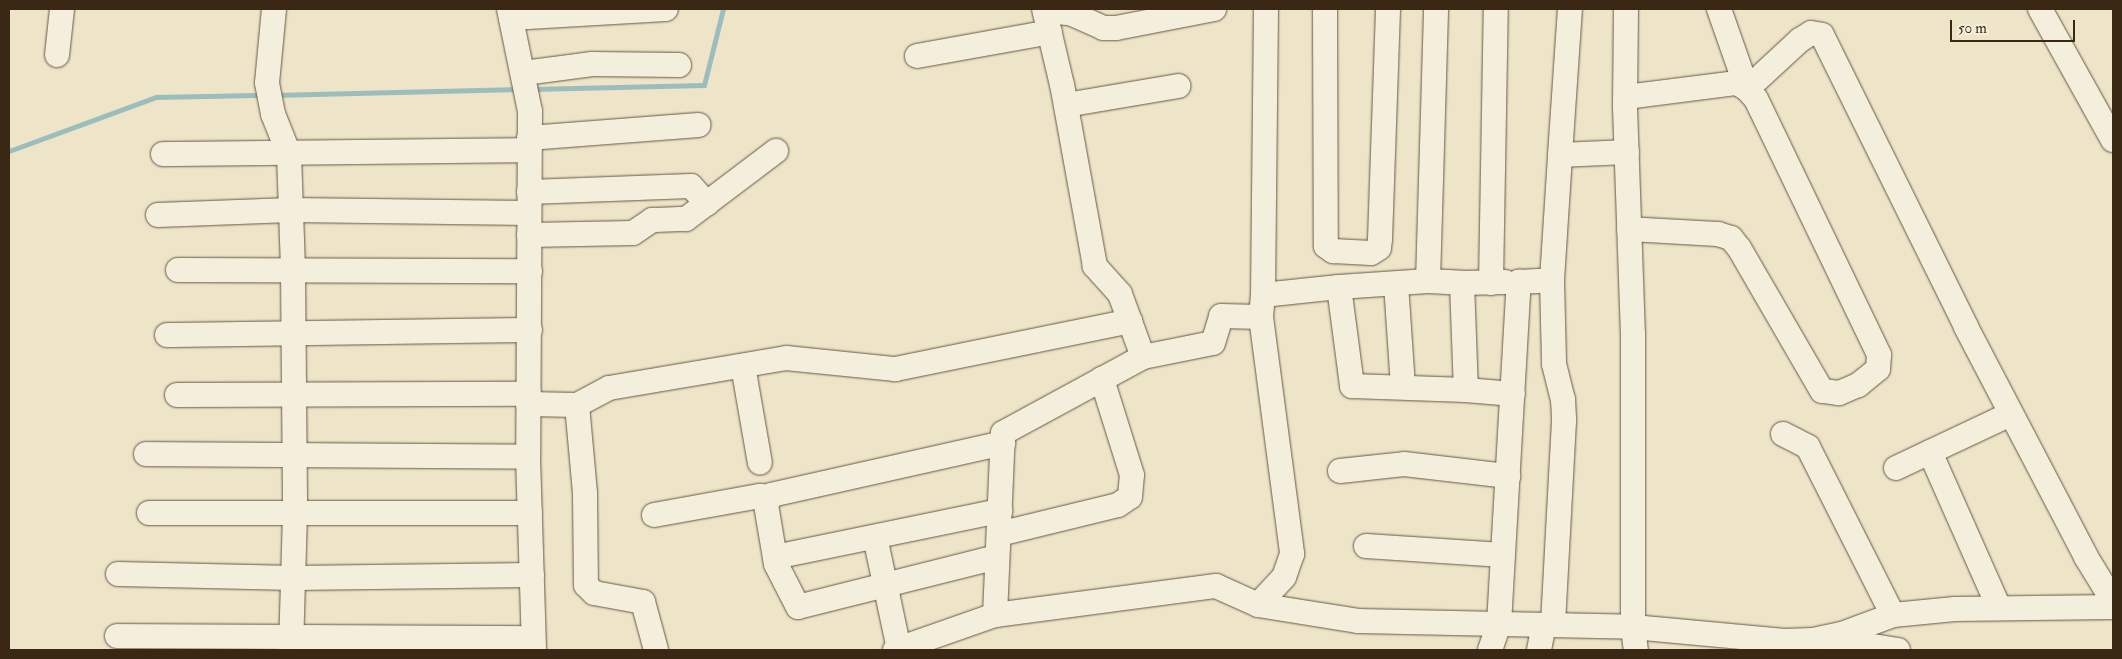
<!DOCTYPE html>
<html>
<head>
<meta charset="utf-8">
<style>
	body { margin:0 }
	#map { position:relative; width:2122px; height:659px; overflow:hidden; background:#eee5c9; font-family:"IM FELL Double Pica",serif }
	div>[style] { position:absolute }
	.stream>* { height:5px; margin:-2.5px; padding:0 2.5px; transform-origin:2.5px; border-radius:2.5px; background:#9bbebc }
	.roads { filter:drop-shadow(0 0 1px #675742) drop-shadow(0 0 1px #675742) }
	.minor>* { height:24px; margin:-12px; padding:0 12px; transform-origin:12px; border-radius:12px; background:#f4eedc }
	span { translate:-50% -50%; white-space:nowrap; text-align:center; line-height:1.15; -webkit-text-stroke:4.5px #f4eedc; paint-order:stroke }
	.frame { position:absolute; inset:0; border:10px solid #3a2815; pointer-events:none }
	.scale { position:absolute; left:1950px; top:20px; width:125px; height:22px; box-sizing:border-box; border:2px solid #3a2815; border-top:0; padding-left:6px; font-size:15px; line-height:18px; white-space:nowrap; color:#3a2815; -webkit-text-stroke:4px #f4eedc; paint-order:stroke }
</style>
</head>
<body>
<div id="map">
	<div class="stream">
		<i style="left:532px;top:89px;width:172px;rotate:-1.3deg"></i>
		<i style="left:704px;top:85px;width:78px;rotate:-76deg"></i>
		<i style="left:274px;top:95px;width:244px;rotate:-1.4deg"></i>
		<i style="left:9px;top:151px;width:157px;rotate:-20.2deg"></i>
		<i style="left:156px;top:97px;width:107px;rotate:-1.1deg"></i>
	</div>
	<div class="roads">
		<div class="minor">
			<i style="left:274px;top:9px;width:74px;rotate:95.4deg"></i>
			<i style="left:267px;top:83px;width:32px;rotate:79deg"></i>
			<i style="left:273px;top:114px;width:43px;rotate:68.2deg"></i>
			<i style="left:289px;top:154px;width:117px;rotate:88deg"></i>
			<i style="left:293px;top:271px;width:243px;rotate:89.5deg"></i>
			<i style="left:295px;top:514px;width:136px;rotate:91.7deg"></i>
			<i style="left:509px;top:9px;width:104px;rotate:78.4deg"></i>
			<i style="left:530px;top:111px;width:346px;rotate:90.3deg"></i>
			<i style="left:528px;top:457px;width:193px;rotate:88.2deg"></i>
			<i style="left:1325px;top:9px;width:237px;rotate:89.8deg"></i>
			<i style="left:1326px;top:246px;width:9px;rotate:36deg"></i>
			<i style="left:1333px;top:251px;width:38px;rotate:3deg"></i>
			<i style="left:1371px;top:253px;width:9px;rotate:-32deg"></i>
			<i style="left:1379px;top:248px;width:9px;rotate:-84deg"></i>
			<i style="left:1380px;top:239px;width:230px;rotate:-88deg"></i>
			<i style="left:1626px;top:9px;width:98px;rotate:90.6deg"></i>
			<i style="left:1625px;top:107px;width:227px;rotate:88deg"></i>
			<i style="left:1633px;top:334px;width:293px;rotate:90deg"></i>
			<i style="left:1633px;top:627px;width:23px;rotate:83deg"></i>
			<i style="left:1719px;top:9px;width:85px;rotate:70.7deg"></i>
			<i style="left:1747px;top:89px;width:72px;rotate:-42.8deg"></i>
			<i style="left:1800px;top:40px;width:13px;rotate:-32deg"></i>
			<i style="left:1811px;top:33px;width:11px;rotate:10deg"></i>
			<i style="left:1822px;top:35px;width:326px;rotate:63.7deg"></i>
			<i style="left:1966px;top:327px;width:259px;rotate:62.4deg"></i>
			<i style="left:2086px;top:557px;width:52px;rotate:58.5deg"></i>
			<i style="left:2040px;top:9px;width:150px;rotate:60.9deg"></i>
			<i style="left:1045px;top:11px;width:25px;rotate:5deg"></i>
			<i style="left:1070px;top:13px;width:36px;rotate:24deg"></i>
			<i style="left:1103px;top:28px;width:13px"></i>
			<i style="left:1116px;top:28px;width:100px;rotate:-11deg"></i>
			<i style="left:511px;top:18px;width:155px;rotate:-3.3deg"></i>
			<i style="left:57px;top:55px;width:46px;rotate:-83.8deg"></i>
			<i style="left:917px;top:56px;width:135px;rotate:-10.2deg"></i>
			<i style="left:524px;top:73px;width:69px;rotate:-7.5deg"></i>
			<i style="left:592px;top:64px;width:87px;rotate:0.7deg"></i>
			<i style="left:1626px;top:97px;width:112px;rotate:-7.2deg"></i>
			<i style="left:1737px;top:83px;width:12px;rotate:31deg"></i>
			<i style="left:1747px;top:89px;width:13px;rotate:48deg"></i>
			<i style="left:1756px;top:99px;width:284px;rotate:64.3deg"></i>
			<i style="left:1879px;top:355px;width:14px;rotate:94deg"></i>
			<i style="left:1878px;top:369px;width:26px;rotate:141deg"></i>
			<i style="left:1858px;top:385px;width:21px;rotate:157deg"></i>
			<i style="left:1839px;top:393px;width:17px;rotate:-173deg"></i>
			<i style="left:1822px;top:391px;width:165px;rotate:-120.1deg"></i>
			<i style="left:1739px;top:248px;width:13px;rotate:-129deg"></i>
			<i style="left:1731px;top:238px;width:14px;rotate:-163deg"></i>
			<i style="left:1718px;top:234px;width:89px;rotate:-176.8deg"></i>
			<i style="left:1066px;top:105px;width:114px;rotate:-9.6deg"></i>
			<i style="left:529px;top:138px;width:170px;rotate:-4.4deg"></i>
			<i style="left:163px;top:154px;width:366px;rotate:-0.6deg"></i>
			<i style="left:1560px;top:155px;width:146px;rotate:-86.1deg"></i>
			<i style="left:529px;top:192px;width:162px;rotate:-2.1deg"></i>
			<i style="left:691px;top:186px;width:24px;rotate:48deg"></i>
			<i style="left:158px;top:215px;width:133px;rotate:-2.2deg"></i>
			<i style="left:291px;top:210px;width:238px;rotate:0.7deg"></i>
			<i style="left:529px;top:235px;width:104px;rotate:-1.1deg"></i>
			<i style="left:633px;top:233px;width:23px;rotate:-34deg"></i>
			<i style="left:652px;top:220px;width:34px;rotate:-2deg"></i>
			<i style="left:686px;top:219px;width:113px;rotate:-37.1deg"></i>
			<i style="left:178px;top:270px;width:352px;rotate:0.2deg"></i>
			<i style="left:1552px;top:280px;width:84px;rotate:88.6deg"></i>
			<i style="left:1554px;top:364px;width:36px;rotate:76deg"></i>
			<i style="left:1563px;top:399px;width:22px;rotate:87deg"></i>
			<i style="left:1564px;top:421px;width:204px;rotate:93.1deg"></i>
			<i style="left:1428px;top:281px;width:272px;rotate:-88.3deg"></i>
			<i style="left:1505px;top:282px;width:43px;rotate:178.7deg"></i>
			<i style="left:1462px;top:283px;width:107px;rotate:87.9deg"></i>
			<i style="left:1466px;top:390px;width:47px;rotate:4.9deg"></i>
			<i style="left:1491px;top:283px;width:274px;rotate:-89deg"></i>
			<i style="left:1396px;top:284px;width:103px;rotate:86.1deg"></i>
			<i style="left:1339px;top:287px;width:89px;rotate:-3.9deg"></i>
			<i style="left:1428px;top:281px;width:34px;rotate:3deg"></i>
			<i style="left:1263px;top:295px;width:286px;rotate:-89.4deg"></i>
			<i style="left:1261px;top:317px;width:22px;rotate:-85deg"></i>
			<i style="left:1263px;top:295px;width:76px;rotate:-6deg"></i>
			<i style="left:1339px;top:287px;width:100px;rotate:82.5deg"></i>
			<i style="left:1352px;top:386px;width:114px;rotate:2deg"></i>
			<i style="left:167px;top:335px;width:363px;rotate:-0.8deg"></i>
			<i style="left:1143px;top:357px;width:71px;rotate:-11.3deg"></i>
			<i style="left:1213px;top:343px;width:28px;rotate:-73deg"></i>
			<i style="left:1221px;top:316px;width:40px;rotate:1.4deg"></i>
			<i style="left:1261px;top:317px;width:239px;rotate:82.5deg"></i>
			<i style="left:1292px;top:554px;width:24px;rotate:109deg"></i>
			<i style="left:1284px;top:577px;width:38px;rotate:133deg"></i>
			<i style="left:743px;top:366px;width:98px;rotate:80.1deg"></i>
			<i style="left:177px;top:395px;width:352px;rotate:-0.2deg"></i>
			<i style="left:528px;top:404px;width:49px;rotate:1.2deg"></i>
			<i style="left:577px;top:405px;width:88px;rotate:84.8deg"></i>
			<i style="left:585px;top:493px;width:92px;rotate:89.4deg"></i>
			<i style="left:586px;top:585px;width:11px;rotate:45deg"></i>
			<i style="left:594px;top:593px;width:50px;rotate:10.4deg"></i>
			<i style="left:643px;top:602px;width:50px;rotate:74.8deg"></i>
			<i style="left:577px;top:405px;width:36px;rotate:-28deg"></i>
			<i style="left:609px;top:388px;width:180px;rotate:-9.6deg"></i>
			<i style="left:786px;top:358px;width:110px;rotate:5.8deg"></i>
			<i style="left:895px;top:369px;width:240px;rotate:-11.5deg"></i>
			<i style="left:1783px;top:434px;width:28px;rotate:27deg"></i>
			<i style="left:1808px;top:447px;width:188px;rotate:63.2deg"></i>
			<i style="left:1930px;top:452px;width:171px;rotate:66.1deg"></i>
			<i style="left:146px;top:454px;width:382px;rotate:0.4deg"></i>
			<i style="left:1896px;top:468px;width:127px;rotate:-25.2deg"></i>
			<i style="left:1340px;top:471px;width:64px;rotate:-6.2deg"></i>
			<i style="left:1404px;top:464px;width:105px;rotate:6.6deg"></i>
			<i style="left:149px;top:513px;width:381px"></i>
			<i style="left:654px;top:515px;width:108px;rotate:-10.2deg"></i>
			<i style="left:760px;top:496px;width:7px;rotate:27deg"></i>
			<i style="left:999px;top:534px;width:122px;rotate:-13.7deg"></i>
			<i style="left:1118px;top:505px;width:14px;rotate:-34deg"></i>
			<i style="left:1130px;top:497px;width:22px;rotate:-85deg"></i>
			<i style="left:1132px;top:475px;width:101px;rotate:-107.4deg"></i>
			<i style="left:875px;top:537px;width:115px;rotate:77.9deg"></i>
			<i style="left:1366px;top:546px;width:137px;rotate:3.8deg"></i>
			<i style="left:775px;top:557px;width:230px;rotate:-11.6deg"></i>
			<i style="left:997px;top:557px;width:205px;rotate:165.9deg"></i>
			<i style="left:798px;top:607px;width:48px;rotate:-117.1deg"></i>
			<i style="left:776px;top:564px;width:60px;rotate:-99.6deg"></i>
			<i style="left:766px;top:505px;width:11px;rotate:-63deg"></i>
			<i style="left:771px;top:495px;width:238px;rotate:-12.6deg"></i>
			<i style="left:118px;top:574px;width:176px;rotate:1.3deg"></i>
			<i style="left:294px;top:578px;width:238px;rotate:-0.7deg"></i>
			<i style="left:995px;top:615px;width:223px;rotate:-7.5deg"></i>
			<i style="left:1216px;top:586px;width:46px;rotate:24.3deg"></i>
			<i style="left:1258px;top:605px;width:101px;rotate:9.1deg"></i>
			<i style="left:1358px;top:621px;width:275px;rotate:1.2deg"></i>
			<i style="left:1633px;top:627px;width:152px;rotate:5.3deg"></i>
			<i style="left:1784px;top:641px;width:29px;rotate:-2deg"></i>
			<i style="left:1813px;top:640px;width:30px;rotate:-12deg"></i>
			<i style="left:1842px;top:634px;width:54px;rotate:-20.4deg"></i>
			<i style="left:1893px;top:615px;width:62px;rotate:-5.5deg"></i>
			<i style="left:1955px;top:609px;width:158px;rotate:-0.7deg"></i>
			<i style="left:117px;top:636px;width:416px;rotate:0.3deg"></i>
			<i style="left:1829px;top:639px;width:70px;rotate:9.1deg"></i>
			<i style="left:895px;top:650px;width:106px;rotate:-19.3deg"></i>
			<i style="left:995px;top:615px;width:182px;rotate:-87.5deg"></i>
			<i style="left:1003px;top:433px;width:159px;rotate:-28.5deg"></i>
			<i style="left:1143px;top:357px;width:67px;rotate:-110.1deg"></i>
			<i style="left:1120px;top:294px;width:38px;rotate:-132deg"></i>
			<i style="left:1095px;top:266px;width:184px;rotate:-100.3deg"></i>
			<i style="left:1062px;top:85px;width:78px;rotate:-103.3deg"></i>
			<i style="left:1490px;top:650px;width:28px;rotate:-71deg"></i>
			<i style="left:1499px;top:624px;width:343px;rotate:-86.7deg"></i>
			<i style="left:1519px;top:282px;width:33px;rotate:-3deg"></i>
			<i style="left:1552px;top:280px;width:125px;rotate:-86.3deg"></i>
			<i style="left:1560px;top:155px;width:67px;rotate:-2.6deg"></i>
			<i style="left:1539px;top:650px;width:25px;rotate:-79deg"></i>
		</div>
	</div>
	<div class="frame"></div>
	<div class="scale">50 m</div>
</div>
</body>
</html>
